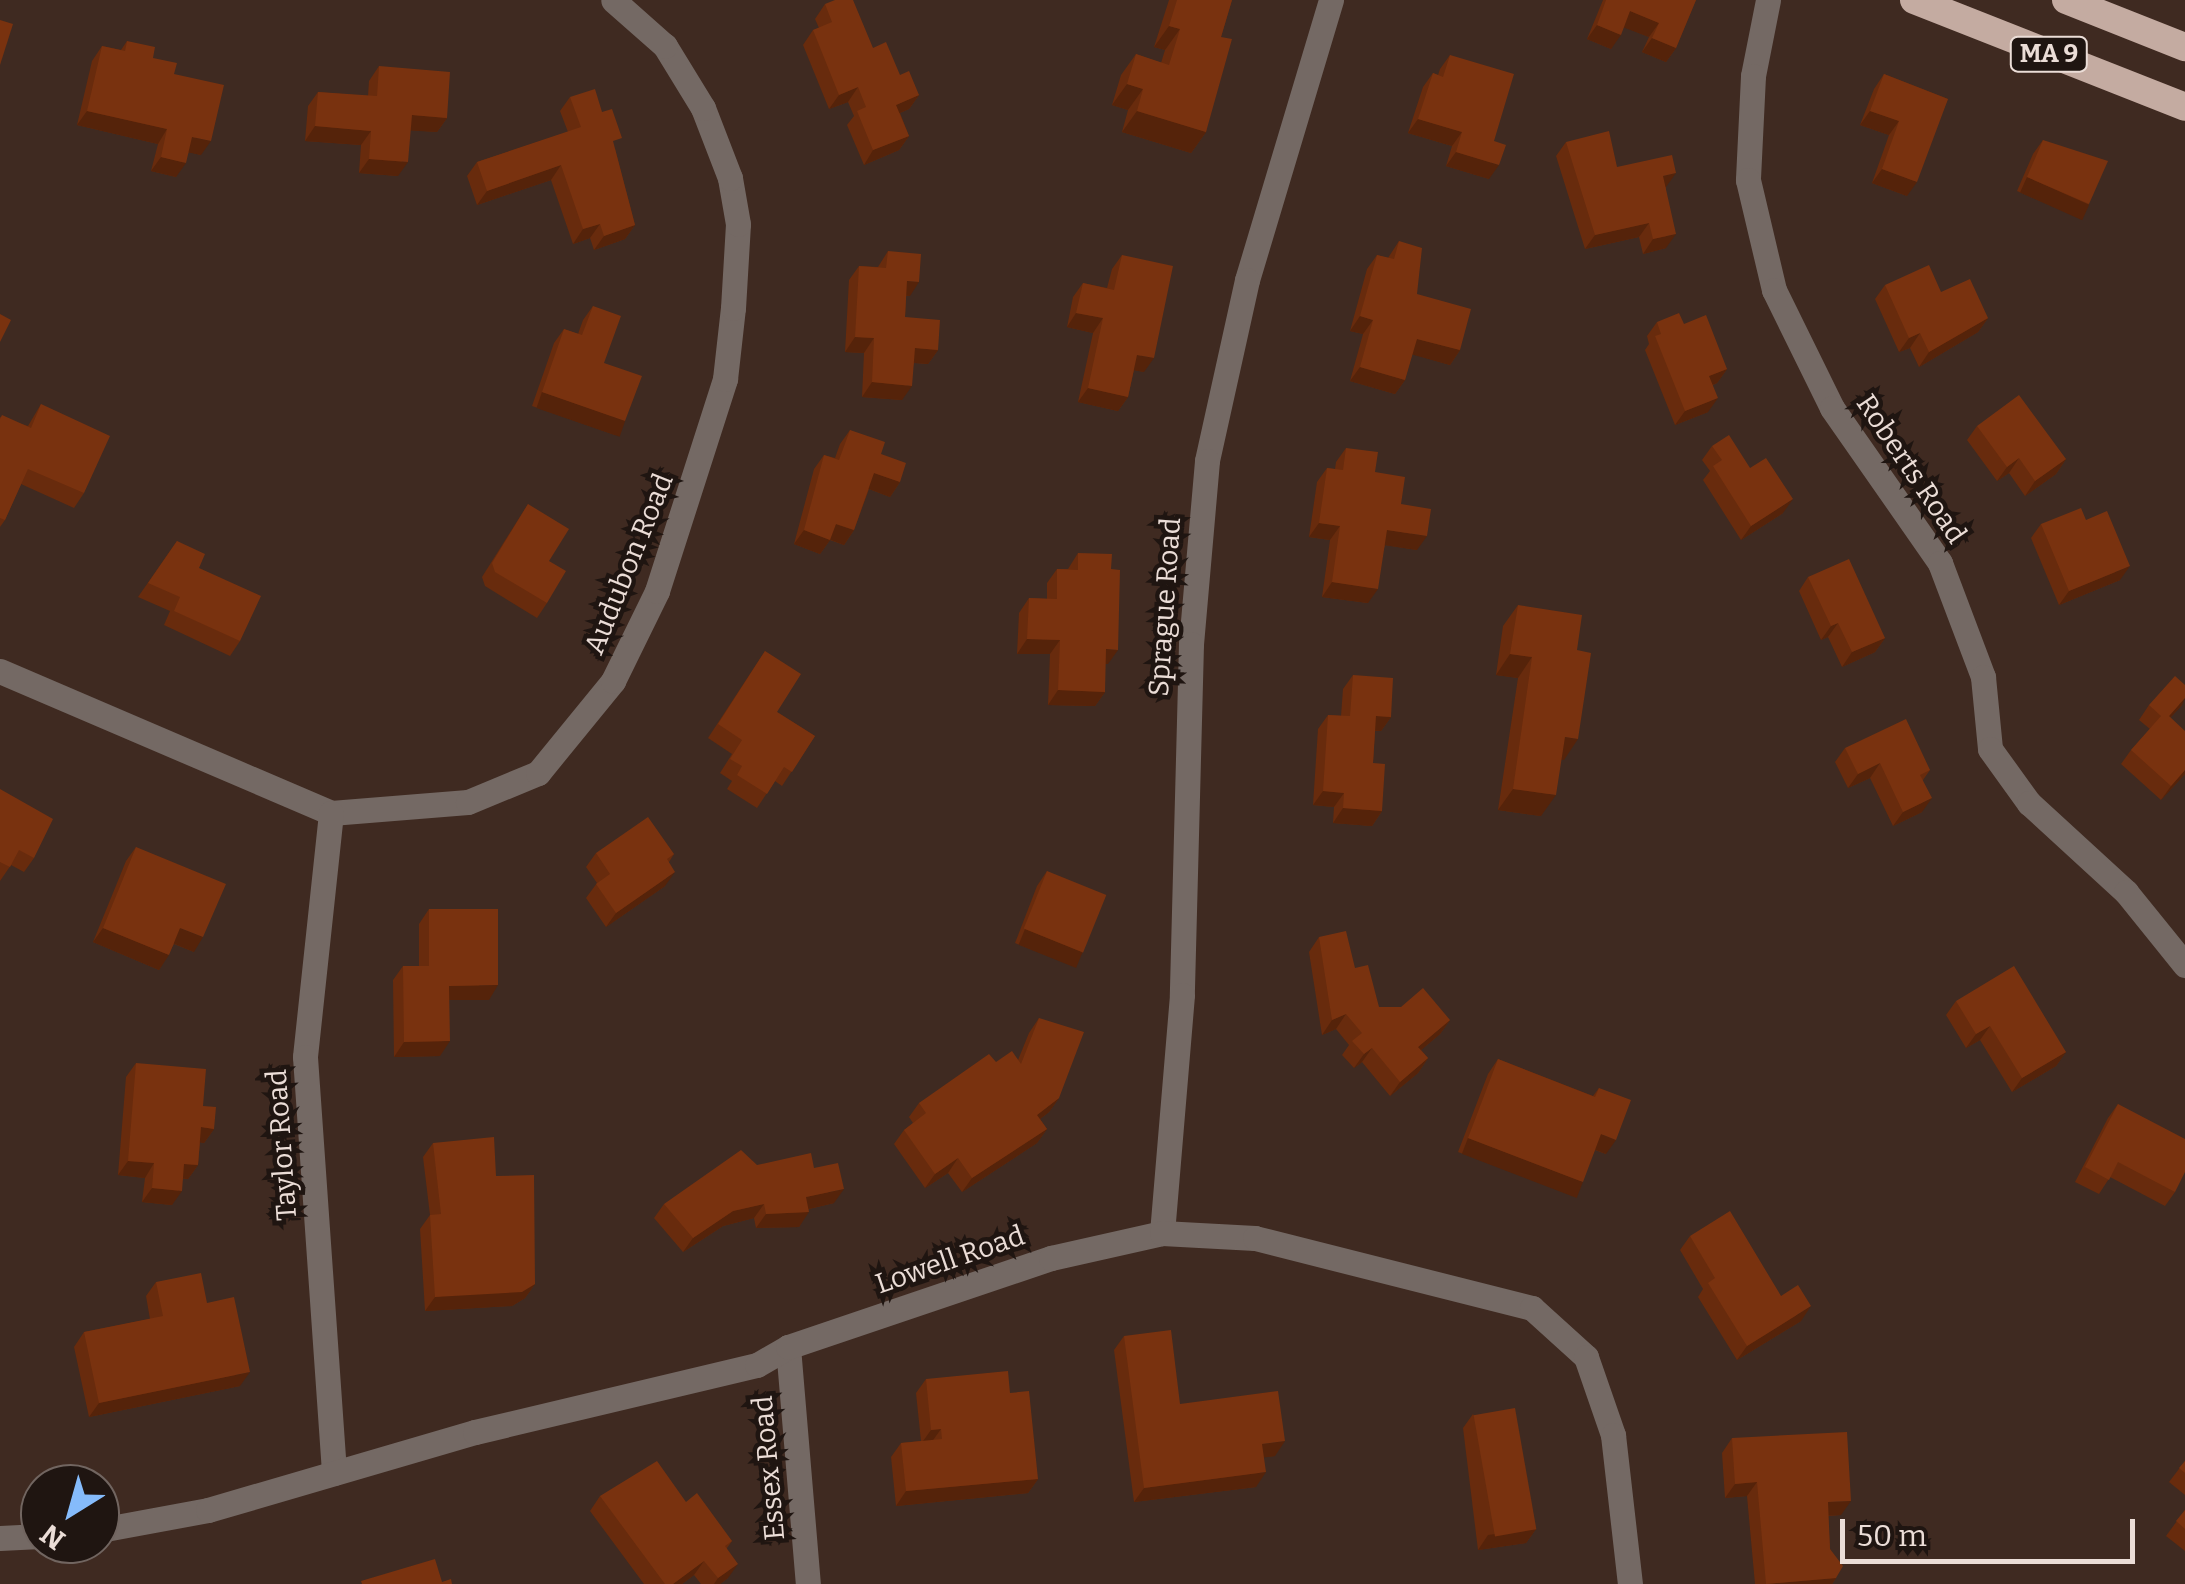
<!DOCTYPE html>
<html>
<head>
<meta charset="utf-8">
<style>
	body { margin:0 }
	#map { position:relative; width:2185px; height:1584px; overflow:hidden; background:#3f2a21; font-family:Bitter,serif }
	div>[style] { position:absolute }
	.minor>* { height:25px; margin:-12.5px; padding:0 12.5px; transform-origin:12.5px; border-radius:12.5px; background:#746964 }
	.tertiary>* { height:25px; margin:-12.5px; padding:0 12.5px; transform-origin:12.5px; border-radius:12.5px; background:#746964 }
	.trunk>* { height:28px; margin:-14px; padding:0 14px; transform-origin:14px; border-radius:14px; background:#c4aba1 }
	.wall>* { inset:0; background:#682b0d }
	.shaded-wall>* { inset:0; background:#55230a; transform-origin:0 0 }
	.building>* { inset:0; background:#79320f; transform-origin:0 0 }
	span { translate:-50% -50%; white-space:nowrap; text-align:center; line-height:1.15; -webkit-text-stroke:9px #1f1511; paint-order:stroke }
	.shield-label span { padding:2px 8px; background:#1f1511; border:2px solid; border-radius:8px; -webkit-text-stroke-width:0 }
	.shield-label { font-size:25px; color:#ebddd7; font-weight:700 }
	.street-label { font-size:28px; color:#ebddd7 }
	.north { position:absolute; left:20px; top:1464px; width:100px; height:100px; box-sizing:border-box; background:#1f1511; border:2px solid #716560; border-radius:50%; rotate:217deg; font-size:28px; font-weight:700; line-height:40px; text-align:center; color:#ebddd7 }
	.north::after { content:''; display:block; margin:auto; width:35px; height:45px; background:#85bbfb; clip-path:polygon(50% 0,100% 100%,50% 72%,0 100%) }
	.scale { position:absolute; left:1840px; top:1519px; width:295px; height:45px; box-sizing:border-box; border:5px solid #ebddd7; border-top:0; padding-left:12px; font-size:30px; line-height:35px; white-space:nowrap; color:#ebddd7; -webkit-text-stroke:8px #1f1511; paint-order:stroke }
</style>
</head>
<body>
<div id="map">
	<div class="minor">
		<i style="left:1768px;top:0;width:77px;rotate:101.2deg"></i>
		<i style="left:1753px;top:76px;width:104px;rotate:92.8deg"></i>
		<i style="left:1748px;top:180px;width:113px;rotate:76.7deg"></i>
		<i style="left:1774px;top:290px;width:131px;rotate:63.8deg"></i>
		<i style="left:1832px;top:408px;width:189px;rotate:55.1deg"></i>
		<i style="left:1940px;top:563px;width:122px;rotate:69.3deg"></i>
		<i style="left:1983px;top:677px;width:72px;rotate:84.4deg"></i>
		<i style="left:1990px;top:749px;width:67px;rotate:54.2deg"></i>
		<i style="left:2029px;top:803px;width:132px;rotate:42.5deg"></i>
		<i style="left:2126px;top:892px;width:94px;rotate:51.1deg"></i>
		<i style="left:0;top:671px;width:360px;rotate:23.2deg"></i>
		<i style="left:331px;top:813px;width:137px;rotate:-4.6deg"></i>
		<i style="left:468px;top:802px;width:76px;rotate:-22.5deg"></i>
		<i style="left:538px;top:773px;width:119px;rotate:-50.8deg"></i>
		<i style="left:613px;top:681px;width:100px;rotate:-63.9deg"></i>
		<i style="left:657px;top:591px;width:223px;rotate:-72.2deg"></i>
		<i style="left:725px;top:379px;width:71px;rotate:-83.6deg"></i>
		<i style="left:733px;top:308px;width:84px;rotate:-86.6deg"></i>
		<i style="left:738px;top:224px;width:47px;rotate:-99.9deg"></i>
		<i style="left:730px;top:178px;width:75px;rotate:-111.1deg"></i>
		<i style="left:703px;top:108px;width:73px;rotate:-121.5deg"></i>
		<i style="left:665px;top:46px;width:69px;rotate:-138.5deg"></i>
		<i style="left:331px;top:813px;width:245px;rotate:96.1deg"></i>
		<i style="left:305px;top:1057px;width:417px;rotate:86deg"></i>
		<i style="left:788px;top:1347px;width:238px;rotate:85.2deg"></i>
		<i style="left:100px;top:1530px;width:110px;rotate:-10.5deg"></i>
		<i style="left:208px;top:1510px;width:278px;rotate:-16.3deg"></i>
		<i style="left:475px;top:1432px;width:290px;rotate:-13.4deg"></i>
		<i style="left:757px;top:1365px;width:36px;rotate:-30deg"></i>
		<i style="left:788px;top:1347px;width:278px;rotate:-18.7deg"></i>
		<i style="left:1051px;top:1258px;width:114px;rotate:-12.7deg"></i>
		<i style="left:0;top:1538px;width:40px;rotate:-2.9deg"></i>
	</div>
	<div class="tertiary">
		<i style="left:1331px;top:0;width:292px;rotate:106.7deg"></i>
		<i style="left:1247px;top:280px;width:185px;rotate:102.5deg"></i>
		<i style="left:1207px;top:461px;width:184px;rotate:95deg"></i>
		<i style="left:1191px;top:644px;width:351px;rotate:91.5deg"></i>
		<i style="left:1182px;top:995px;width:239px;rotate:94.8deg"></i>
		<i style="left:1162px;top:1233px;width:93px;rotate:3.1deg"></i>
		<i style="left:1255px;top:1238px;width:286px;rotate:14.2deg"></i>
		<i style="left:1532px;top:1308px;width:73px;rotate:42.2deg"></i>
		<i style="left:1586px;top:1357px;width:83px;rotate:70.9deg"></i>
		<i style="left:1613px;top:1435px;width:150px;rotate:83.5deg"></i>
	</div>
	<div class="trunk">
		<i style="left:1914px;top:0;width:291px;rotate:21.5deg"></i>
		<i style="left:2066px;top:0;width:128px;rotate:21.6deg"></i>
	</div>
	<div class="wall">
		<i style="clip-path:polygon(1169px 0,1232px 0,1221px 37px,1206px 132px,1191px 153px,1122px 132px,1128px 110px,1112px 105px,1121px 75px,1136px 54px,1161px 63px,1165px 50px,1154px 47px)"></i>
		<i style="clip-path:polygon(1603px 0,1696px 0,1676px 48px,1666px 62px,1642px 52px,1649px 37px,1624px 27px,1611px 49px,1587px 39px)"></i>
		<i style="clip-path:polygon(825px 4px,873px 48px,919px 95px,909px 109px,900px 113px,909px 136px,899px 150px,864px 165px,847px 125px,854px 116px,848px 102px,829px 109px,803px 45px,813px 30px,819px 28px,815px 19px)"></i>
		<i style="clip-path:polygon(127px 41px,174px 74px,201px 155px,189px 152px,176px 177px,151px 171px,158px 144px,77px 125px,92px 61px,102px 46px,121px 50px)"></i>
		<i style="clip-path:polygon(1450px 55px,1494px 141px,1489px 179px,1446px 166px,1452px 146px,1408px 133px,1423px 87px,1433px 73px,1438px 75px,1440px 69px)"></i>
		<i style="clip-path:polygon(379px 66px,447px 118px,437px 132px,410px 130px,398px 176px,359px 173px,361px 145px,305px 141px,308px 106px,318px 92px,368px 96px,369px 81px)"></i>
		<i style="clip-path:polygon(1884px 74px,1948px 99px,1907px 196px,1872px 183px,1889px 135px,1860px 125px,1874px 89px)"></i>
		<i style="clip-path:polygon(570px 97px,615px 149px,635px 225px,625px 239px,594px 250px,590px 238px,573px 244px,551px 180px,477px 205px,467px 176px,477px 162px,568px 132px,560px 111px)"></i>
		<i style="clip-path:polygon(2043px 140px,2089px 204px,2079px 218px,2017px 191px,2033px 154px)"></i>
		<i style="clip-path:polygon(1566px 142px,1617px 167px,1666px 187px,1666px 248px,1643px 254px,1639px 237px,1585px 249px,1556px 156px)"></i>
		<i style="clip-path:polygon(1399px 241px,1417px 294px,1460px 350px,1450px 365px,1412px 354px,1405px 380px,1395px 394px,1350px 381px,1363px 334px,1350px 331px,1367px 269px,1377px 255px,1388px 258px)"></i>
		<i style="clip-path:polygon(888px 251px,910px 296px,906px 296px,905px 317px,938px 350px,928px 364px,914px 363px,902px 400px,862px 397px,864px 353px,845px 352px,849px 280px,859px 266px,878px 267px)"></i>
		<i style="clip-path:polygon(1122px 255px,1144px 372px,1134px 370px,1128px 397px,1118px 411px,1078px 402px,1093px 333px,1067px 327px,1073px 297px,1083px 283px,1107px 288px,1112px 269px)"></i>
		<i style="clip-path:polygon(1885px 285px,1988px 318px,1978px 332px,1919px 367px,1910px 348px,1899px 352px,1875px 299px)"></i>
		<i style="clip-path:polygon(593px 306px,604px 363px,615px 435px,532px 406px,554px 343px,564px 329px,578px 334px,583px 320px)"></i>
		<i style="clip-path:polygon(1657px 322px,1684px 324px,1727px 369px,1717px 383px,1713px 385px,1708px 412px,1675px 425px,1645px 350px,1649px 344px,1647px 336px)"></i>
		<i style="clip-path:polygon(41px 404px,84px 493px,74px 508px,21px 484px,5px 520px,0 527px,0 417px,28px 426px)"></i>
		<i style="clip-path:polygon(1977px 426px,2066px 459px,2056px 474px,2025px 496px,2009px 473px,1997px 481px,1967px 440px)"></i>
		<i style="clip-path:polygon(850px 430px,881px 454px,900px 482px,890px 497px,869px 489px,854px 530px,844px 545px,830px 540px,820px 554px,794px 544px,814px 469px,824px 455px,835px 458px,840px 444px)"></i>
		<i style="clip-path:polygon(1712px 446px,1750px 468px,1783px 513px,1741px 540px,1703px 480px,1710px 471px,1702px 460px)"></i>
		<i style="clip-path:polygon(1346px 448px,1375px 472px,1401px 504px,1417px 550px,1385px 545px,1368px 603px,1322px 597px,1330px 540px,1309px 537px,1317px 482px,1327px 468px,1335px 469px,1336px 462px)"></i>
		<i style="clip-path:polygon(528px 504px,549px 561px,547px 603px,537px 618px,485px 586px,482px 577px)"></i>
		<i style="clip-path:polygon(2086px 520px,2120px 580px,2059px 605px,2031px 538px,2041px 524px)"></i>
		<i style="clip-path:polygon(177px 541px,199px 568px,240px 641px,230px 656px,164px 625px,170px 611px,138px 597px)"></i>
		<i style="clip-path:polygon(1078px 553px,1108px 664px,1105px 664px,1105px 692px,1095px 706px,1048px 705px,1050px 654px,1017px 654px,1019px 613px,1029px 598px,1047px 599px,1047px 583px,1057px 569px,1068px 569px)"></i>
		<i style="clip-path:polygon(1808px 577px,1885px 638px,1875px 652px,1842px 667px,1828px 637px,1821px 640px,1799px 591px)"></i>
		<i style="clip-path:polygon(1518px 605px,1564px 760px,1561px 759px,1541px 816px,1498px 810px,1518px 678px,1496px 675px,1503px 626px)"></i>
		<i style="clip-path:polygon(765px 651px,777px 712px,815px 736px,782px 786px,775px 781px,757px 808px,727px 789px,732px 781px,720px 773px,732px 754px,708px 738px)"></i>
		<i style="clip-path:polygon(1353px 675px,1391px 717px,1381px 731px,1375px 731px,1373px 763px,1382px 811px,1372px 826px,1333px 823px,1334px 807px,1313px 805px,1318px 729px,1328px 715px,1341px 716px,1343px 689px)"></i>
		<i style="clip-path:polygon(2149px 705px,2182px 705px,2170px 718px,2185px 774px,2161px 800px,2121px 764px,2131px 750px,2150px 729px,2139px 720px)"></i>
		<i style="clip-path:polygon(1845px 748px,1930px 770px,1923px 780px,1922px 812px,1893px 826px,1870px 778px,1848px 788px,1835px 762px)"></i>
		<i style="clip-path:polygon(0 789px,34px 858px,24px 872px,11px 865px,0 881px)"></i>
		<i style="clip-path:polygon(136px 847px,194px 952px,174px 944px,159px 970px,93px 942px,126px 861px)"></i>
		<i style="clip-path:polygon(596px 853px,674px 854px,669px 862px,665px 886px,606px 927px,586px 898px,597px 883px,586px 867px)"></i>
		<i style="clip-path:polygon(1047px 871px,1083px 952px,1073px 966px,1015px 943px,1037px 886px)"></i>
		<i style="clip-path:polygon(429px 909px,489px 1000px,449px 1000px,440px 1056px,394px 1057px,393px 980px,403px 966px,419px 966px,419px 924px)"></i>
		<i style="clip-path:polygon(1319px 937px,1355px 968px,1379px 1007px,1450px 1020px,1440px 1034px,1421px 1050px,1428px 1058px,1418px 1073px,1390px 1096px,1362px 1062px,1354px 1068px,1342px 1055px,1349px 1045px,1336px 1029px,1322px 1035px,1309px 952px)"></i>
		<i style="clip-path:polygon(1956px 1001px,2066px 1052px,2056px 1066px,2012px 1092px,1980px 1040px,1966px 1048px,1946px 1015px)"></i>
		<i style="clip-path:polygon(1039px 1018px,1059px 1098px,1049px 1112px,1040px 1119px,1047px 1129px,1037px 1143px,962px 1192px,948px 1173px,925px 1188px,894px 1144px,904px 1130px,913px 1123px,909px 1117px,919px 1103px,996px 1062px,1018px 1060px,1029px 1033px)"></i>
		<i style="clip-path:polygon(1498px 1059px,1593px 1096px,1599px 1088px,1606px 1154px,1595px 1150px,1574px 1196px,1458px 1152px,1488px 1074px)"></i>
		<i style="clip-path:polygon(136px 1063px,203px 1106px,214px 1129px,204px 1143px,200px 1142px,198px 1165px,188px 1179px,183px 1179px,172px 1205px,142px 1202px,145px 1178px,118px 1175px,126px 1077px)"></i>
		<i style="clip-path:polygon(2118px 1104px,2175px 1192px,2165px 1206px,2110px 1177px,2099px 1194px,2075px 1182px,2108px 1118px)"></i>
		<i style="clip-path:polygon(433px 1143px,496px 1176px,535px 1284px,525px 1298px,512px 1306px,425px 1311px,420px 1229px,430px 1215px,423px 1157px)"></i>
		<i style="clip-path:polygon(814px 1168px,834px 1203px,809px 1209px,799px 1227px,756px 1228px,754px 1218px,723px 1226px,683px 1252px,654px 1218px,664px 1204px)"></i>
		<i style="clip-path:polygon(1690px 1236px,1781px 1296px,1801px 1321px,1737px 1360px,1698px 1297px,1703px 1289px,1680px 1250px)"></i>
		<i style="clip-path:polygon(156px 1282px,207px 1303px,240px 1386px,89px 1417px,74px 1347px,84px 1332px,150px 1319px,146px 1296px)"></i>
		<i style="clip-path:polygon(1124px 1336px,1180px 1404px,1275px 1456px,1264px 1457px,1256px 1487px,1134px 1502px,1114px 1350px)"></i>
		<i style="clip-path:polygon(926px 1379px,1038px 1479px,1028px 1493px,896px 1506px,891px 1457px,901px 1443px,921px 1441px,916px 1393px)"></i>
		<i style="clip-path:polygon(1473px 1414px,1536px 1529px,1526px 1543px,1478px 1550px,1463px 1428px)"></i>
		<i style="clip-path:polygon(1732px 1438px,1841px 1515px,1828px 1516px,1830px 1549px,1836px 1578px,1832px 1584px,1755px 1584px,1747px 1496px,1725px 1498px,1722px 1453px)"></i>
		<i style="clip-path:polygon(2185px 1461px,2185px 1495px,2169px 1482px)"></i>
		<i style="clip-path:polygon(600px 1496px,686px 1502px,732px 1541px,727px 1548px,728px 1578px,720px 1584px,701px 1584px,694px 1575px,682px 1584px,644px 1584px,590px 1511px)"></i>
		<i style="clip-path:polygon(2185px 1510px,2185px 1551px,2166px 1536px)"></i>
	</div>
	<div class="shaded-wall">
		<i style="clip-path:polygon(1630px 11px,1659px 23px,1649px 37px,1620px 26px)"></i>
		<i style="clip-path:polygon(1597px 25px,1621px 35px,1611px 49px,1587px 39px)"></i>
		<i style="clip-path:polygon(1169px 26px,1180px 29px,1165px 50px,1154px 47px)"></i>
		<i style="clip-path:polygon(1652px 38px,1676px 48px,1666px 62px,1642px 52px)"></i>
		<i style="clip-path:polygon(1127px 84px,1143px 89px,1128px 110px,1112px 105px)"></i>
		<i style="clip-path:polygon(858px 87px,848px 102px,829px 109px,839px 95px)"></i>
		<i style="clip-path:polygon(919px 95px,909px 109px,886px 119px,896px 105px)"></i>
		<i style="clip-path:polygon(87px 111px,167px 129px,158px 144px,77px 125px)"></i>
		<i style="clip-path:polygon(1137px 111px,1206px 132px,1191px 153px,1122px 132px)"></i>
		<i style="clip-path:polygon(1870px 111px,1899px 121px,1889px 135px,1860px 125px)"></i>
		<i style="clip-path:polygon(412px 115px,447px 118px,437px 132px,402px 130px)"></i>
		<i style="clip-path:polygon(1418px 119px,1462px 132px,1452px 146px,1408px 133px)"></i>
		<i style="clip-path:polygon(315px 126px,371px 131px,361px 145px,305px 141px)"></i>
		<i style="clip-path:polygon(909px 136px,899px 150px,864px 165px,873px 150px)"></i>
		<i style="clip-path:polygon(192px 137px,211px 141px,201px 155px,182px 151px)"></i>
		<i style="clip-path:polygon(1456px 152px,1499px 165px,1489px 179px,1446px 166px)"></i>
		<i style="clip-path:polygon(161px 157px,186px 163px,176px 177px,151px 171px)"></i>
		<i style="clip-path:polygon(369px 159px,408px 162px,398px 176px,359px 173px)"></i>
		<i style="clip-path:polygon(561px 165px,551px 180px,477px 205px,487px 191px)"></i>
		<i style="clip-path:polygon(1882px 169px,1917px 182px,1907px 196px,1872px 183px)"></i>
		<i style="clip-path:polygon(1676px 173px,1666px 187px,1653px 190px,1663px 176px)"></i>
		<i style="left:2027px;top:177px;width:68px;height:17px;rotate:24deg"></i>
		<i style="clip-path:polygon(1649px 223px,1639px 237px,1585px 249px,1595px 235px)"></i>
		<i style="clip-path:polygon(600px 224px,590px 238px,573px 244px,583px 229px)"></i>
		<i style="clip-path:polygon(635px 225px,625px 239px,594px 250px,604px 236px)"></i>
		<i style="clip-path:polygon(1676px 234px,1666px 248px,1643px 254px,1653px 239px)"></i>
		<i style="clip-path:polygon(907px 281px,919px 282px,910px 296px,897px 295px)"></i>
		<i style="clip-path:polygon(1076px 313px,1103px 318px,1093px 333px,1067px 327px)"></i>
		<i style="clip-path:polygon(1360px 316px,1373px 320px,1363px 334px,1350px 331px)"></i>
		<i style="clip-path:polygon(1988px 318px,1978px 332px,1919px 367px,1929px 352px)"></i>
		<i style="clip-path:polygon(1920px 333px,1910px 348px,1899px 352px,1909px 338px)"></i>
		<i style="clip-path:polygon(855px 337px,874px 338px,864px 353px,845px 352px)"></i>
		<i style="clip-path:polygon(1417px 339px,1460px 350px,1450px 365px,1407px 353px)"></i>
		<i style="clip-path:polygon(915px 348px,938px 350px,928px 364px,905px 362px)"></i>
		<i style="clip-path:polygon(1137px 355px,1154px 358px,1144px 372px,1127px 369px)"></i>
		<i style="clip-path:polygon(1360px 367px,1405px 380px,1395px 394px,1350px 381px)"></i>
		<i style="clip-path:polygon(1727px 369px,1717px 383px,1699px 390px,1709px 376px)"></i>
		<i style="clip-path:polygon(872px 382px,912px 386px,902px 400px,862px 397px)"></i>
		<i style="clip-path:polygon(1088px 388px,1128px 397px,1118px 411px,1078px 402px)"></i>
		<i style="left:542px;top:392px;width:88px;height:17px;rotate:19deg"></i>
		<i style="clip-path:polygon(1718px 398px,1708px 412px,1675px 425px,1685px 411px)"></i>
		<i style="clip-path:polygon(2019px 458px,2009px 473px,1997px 481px,2007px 467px)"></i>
		<i style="clip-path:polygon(2066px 459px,2056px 474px,2025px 496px,2035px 481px)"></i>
		<i style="clip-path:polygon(874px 473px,900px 482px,890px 497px,864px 487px)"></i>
		<i style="clip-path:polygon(1793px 499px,1783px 513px,1741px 540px,1751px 526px)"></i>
		<i style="clip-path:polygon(1319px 523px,1340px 526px,1330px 540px,1309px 537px)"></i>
		<i style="clip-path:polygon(836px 524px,854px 530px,844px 545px,826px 538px)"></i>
		<i style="clip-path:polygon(804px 530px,830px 540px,820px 554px,794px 544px)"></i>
		<i style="clip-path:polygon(1387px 530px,1427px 536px,1417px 550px,1377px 544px)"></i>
		<i style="clip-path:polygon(2130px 566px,2120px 580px,2059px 605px,2069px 591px)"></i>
		<i style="clip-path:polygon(1332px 582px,1378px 589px,1368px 603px,1322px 597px)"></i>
		<i style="clip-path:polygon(1838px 623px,1828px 637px,1821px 640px,1831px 626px)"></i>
		<i style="clip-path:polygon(1885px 638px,1875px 652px,1842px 667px,1852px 652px)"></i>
		<i style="clip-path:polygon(1027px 639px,1060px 640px,1050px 654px,1017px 654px)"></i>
		<i style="clip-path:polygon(1106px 649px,1118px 650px,1108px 664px,1096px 663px)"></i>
		<i style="clip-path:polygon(1510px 654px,1532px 657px,1518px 678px,1496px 675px)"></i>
		<i style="clip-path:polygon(1058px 690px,1105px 692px,1095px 706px,1048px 705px)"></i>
		<i style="clip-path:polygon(2185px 698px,2182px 705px,2159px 730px,2169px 716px)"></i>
		<i style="clip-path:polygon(1376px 716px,1391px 717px,1381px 731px,1366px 730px)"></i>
		<i style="clip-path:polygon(1565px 737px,1578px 739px,1564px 760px,1550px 758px)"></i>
		<i style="clip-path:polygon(1880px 763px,1870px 778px,1848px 788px,1858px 774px)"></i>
		<i style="clip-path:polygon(2185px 770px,2185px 774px,2161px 800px,2171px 786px)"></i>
		<i style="clip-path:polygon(1513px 789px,1556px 795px,1541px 816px,1498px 810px)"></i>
		<i style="clip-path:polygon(1323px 791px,1344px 793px,1334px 807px,1313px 805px)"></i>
		<i style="clip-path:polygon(1932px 798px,1922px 812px,1893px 826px,1903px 812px)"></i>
		<i style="clip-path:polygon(1343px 808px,1382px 811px,1372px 826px,1333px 823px)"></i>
		<i style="clip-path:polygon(675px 872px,665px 886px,606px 927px,616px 913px)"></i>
		<i style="clip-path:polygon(103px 928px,169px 955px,159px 970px,93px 942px)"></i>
		<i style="clip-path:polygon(180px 928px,203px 937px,194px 952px,170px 942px)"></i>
		<i style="left:1025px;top:929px;width:62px;height:17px;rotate:22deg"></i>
		<i style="clip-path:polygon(498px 985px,489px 1000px,439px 1000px,449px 986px)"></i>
		<i style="clip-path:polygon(1346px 1014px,1336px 1029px,1322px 1035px,1332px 1020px)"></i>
		<i style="clip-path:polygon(1450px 1020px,1440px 1034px,1408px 1061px,1418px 1047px)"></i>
		<i style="clip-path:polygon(1990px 1026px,1980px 1040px,1966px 1048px,1976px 1034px)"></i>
		<i style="clip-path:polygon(450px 1041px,440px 1056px,394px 1057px,404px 1042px)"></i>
		<i style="clip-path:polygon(1372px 1048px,1362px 1062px,1354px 1068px,1364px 1054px)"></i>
		<i style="clip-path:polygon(2066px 1052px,2056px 1066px,2012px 1092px,2022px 1078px)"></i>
		<i style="clip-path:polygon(1428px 1058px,1418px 1073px,1390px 1096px,1400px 1082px)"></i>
		<i style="clip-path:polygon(1059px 1098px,1049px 1112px,1027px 1129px,1037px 1115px)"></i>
		<i style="clip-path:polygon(201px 1127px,214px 1129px,204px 1143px,191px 1141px)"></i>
		<i style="clip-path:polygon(1047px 1129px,1037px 1143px,962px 1192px,972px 1178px)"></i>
		<i style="clip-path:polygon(1601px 1134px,1616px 1140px,1606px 1154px,1591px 1148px)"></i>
		<i style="left:1468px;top:1138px;width:123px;height:17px;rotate:21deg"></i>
		<i style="clip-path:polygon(958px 1158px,948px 1173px,925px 1188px,935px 1174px)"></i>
		<i style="clip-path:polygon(128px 1161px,154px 1163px,145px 1178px,118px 1175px)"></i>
		<i style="clip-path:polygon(184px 1164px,198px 1165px,188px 1179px,174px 1178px)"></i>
		<i style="clip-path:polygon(152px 1188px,182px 1191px,172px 1205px,142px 1202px)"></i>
		<i style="clip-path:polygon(844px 1189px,834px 1203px,796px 1212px,806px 1197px)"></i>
		<i style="clip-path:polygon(764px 1204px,754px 1218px,723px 1226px,683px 1252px,693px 1238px,733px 1211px)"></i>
		<i style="clip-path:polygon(809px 1212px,799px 1227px,756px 1228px,766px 1214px)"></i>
		<i style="clip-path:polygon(535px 1284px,525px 1298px,512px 1306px,425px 1311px,435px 1297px)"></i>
		<i style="clip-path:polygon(1811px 1306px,1801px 1321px,1737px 1360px,1747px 1346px)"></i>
		<i style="clip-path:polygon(250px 1372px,240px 1386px,89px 1417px,99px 1403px)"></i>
		<i style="clip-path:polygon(941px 1429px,931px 1443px,921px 1444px,931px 1430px)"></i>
		<i style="clip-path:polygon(1285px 1441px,1275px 1456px,1252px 1459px,1262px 1444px)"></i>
		<i style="clip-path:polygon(1266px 1472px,1256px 1487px,1134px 1502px,1144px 1488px)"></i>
		<i style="clip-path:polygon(1038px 1479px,1028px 1493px,896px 1506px,906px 1491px)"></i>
		<i style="clip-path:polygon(1757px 1482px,1747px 1496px,1725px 1498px,1735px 1484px)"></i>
		<i style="clip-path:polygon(1851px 1501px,1841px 1515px,1818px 1516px,1828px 1502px)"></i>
		<i style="clip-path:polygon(1536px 1529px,1526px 1543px,1478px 1550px,1488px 1535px)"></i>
		<i style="clip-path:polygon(704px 1561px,694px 1575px,682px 1584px,673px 1584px)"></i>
		<i style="clip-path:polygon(738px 1564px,728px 1578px,720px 1584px,714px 1584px,718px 1578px)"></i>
		<i style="clip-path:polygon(1836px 1578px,1832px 1584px,1766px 1584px)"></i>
	</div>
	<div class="building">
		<i style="clip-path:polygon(835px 0,853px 0,873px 48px,886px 42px,900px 75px,909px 71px,919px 95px,896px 105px,909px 136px,873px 150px,857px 111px,866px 107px,858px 87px,839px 95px,813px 30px,832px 22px,825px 4px)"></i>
		<i style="clip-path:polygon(1177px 0,1232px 0,1221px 37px,1232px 39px,1206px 132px,1137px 111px,1143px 89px,1127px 84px,1136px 54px,1169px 65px,1180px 29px,1169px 26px)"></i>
		<i style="clip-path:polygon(1606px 0,1696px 0,1676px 48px,1652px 38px,1659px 23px,1630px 11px,1621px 35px,1597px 25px)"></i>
		<i style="clip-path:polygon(0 20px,13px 24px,0 65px)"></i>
		<i style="clip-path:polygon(127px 41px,155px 47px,153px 58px,177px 63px,174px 74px,224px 85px,211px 141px,192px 137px,186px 163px,161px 157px,167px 129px,87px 111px,102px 46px,125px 51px)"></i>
		<i style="clip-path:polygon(1450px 55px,1514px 74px,1494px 141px,1506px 145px,1499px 165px,1456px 152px,1462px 132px,1418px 119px,1433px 73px,1443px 77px)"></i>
		<i style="clip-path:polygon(379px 66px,450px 72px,447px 118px,412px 115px,408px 162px,369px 159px,371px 131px,315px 126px,318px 92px,377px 96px)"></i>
		<i style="clip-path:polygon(1884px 74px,1948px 99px,1917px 182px,1882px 169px,1899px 121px,1870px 111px)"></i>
		<i style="clip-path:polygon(595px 89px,602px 112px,612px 109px,622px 138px,613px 141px,635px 225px,604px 236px,600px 224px,583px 229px,561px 165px,487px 191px,477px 162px,581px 127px,570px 97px)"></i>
		<i style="clip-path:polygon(1609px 131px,1617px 167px,1672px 155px,1676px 173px,1663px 176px,1676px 234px,1653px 239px,1649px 223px,1595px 235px,1566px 142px)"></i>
		<i style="clip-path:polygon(2043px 140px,2108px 161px,2089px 204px,2027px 177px)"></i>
		<i style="clip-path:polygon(1399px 241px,1422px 248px,1417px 294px,1471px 309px,1460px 350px,1417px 339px,1405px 380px,1360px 367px,1373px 320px,1360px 316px,1377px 255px,1394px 259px)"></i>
		<i style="clip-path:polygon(888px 251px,921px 254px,919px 282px,907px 281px,905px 317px,940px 320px,938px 350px,915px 348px,912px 386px,872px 382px,874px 338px,855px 337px,859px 266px,886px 268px)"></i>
		<i style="clip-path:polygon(1122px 255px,1173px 266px,1154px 358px,1137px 355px,1128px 397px,1088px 388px,1103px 318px,1076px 313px,1083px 283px,1114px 290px)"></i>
		<i style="clip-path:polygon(1929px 265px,1941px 292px,1970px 279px,1988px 318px,1929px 352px,1920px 333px,1909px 338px,1885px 285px)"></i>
		<i style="clip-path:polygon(593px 306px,621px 316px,604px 363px,642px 376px,625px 421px,542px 392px,564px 329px,582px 335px)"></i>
		<i style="clip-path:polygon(1679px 313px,1684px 324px,1706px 315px,1727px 369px,1709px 376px,1718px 398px,1685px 411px,1655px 336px,1661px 334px,1657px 322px)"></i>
		<i style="clip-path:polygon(0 314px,11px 320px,0 342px)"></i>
		<i style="clip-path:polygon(2019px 395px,2066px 459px,2035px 481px,2019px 458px,2007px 467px,1977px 426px)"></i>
		<i style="clip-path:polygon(41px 404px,110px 436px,84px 493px,28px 469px,5px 520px,0 518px,0 419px,2px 415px,31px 428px)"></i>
		<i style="clip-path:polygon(850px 430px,885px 442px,881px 454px,906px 463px,900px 482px,874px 473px,854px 530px,836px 524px,830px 540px,804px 530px,824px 455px,839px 460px)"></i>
		<i style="clip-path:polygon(1729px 435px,1750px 468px,1766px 458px,1793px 499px,1751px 526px,1713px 466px,1722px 460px,1712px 446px)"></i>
		<i style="clip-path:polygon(1346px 448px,1378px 452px,1375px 472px,1405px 477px,1401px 504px,1431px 509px,1427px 536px,1387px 530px,1378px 589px,1332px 582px,1340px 526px,1319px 523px,1327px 468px,1343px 470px)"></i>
		<i style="clip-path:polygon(528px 504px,569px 529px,549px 561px,566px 571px,547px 603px,495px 572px,492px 563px)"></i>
		<i style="clip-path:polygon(2081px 508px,2086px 520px,2107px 511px,2130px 566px,2069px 591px,2041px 524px)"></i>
		<i style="clip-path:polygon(177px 541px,205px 554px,199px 568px,261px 596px,240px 641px,174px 611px,180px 597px,148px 583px)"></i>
		<i style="clip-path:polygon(1078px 553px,1112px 554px,1111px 569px,1120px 570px,1118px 650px,1106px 649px,1105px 692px,1058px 690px,1060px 640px,1027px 639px,1029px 598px,1057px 599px,1057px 569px,1078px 570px)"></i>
		<i style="clip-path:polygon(1849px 559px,1885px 638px,1852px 652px,1838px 623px,1831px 626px,1808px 577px)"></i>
		<i style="clip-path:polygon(1518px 605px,1582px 615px,1577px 650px,1591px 653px,1578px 739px,1565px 737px,1556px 795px,1513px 789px,1532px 657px,1510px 654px)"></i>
		<i style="clip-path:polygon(765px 651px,801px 674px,777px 712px,815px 736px,792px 772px,784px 767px,767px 794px,737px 775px,742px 766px,730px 759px,742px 740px,718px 724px)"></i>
		<i style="clip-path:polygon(1353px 675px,1393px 678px,1391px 717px,1376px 716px,1373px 763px,1385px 764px,1382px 811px,1343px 808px,1344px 793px,1323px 791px,1328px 715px,1350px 716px)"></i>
		<i style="clip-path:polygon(2175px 676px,2185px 685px,2185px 698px,2169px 716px,2185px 731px,2185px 770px,2171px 786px,2131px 750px,2161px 716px,2149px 705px)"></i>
		<i style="clip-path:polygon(1906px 719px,1930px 770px,1920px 775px,1932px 798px,1903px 812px,1880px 763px,1858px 774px,1845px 748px)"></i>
		<i style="clip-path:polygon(0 789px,53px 819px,34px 858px,19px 850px,10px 867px,0 862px)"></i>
		<i style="clip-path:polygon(648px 817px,674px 854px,667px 859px,675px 872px,616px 913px,596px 884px,610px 874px,596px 853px)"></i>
		<i style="clip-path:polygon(136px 847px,226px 884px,203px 937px,180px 928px,169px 955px,103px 928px)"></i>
		<i style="left:1047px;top:871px;width:64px;height:62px;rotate:22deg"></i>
		<i style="clip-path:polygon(429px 909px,498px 909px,498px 985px,449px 986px,450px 1041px,404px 1042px,403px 966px,429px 966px)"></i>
		<i style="clip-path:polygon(1346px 931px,1355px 968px,1368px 965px,1379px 1007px,1401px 1007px,1423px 988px,1450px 1020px,1418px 1047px,1428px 1058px,1400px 1082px,1372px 1048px,1364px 1054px,1352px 1041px,1362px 1033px,1346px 1014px,1332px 1020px,1319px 937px)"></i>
		<i style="clip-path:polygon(2014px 966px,2066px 1052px,2022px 1078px,1990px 1026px,1976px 1034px,1956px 1001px)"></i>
		<i style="clip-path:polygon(1039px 1018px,1084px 1032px,1059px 1098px,1037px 1115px,1047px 1129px,972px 1178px,958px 1158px,935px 1174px,904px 1130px,926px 1113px,919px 1103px,989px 1054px,996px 1062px,1012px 1051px,1021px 1064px)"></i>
		<i style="clip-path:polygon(1498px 1059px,1595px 1097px,1599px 1088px,1631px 1100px,1616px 1140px,1601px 1134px,1583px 1182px,1468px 1138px)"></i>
		<i style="clip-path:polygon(136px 1063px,206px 1069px,203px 1106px,216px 1107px,214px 1129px,201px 1127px,198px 1165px,184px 1164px,182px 1191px,152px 1188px,154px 1163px,128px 1161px)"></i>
		<i style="clip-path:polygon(2118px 1104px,2185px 1139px,2185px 1172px,2175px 1192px,2118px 1162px,2109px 1180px,2085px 1167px)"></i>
		<i style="clip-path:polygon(494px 1137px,496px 1176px,534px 1175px,535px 1284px,522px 1292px,435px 1297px,430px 1215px,441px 1214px,433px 1143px)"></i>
		<i style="clip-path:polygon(741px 1150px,757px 1165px,811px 1153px,814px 1168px,838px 1163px,844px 1189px,806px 1197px,809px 1212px,766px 1214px,764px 1204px,733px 1211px,693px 1238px,664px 1204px)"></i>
		<i style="clip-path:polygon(1730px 1211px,1781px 1296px,1798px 1285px,1811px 1306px,1747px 1346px,1708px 1283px,1715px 1278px,1690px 1236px)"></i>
		<i style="clip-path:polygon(201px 1273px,207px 1303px,234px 1297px,250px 1372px,99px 1403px,84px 1332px,163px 1316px,156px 1282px)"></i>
		<i style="clip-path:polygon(1171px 1330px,1180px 1404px,1278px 1391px,1285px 1441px,1262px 1444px,1266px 1472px,1144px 1488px,1124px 1336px)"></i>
		<i style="clip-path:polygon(1008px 1371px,1010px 1393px,1029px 1391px,1038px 1479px,906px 1491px,901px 1443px,942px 1439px,941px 1429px,931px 1430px,926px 1379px)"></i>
		<i style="left:1515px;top:1408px;width:123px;height:42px;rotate:80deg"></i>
		<i style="clip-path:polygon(1847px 1432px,1851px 1501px,1828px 1502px,1830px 1549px,1843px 1566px,1836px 1578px,1766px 1584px,1757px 1482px,1735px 1484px,1732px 1438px)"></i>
		<i style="clip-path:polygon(657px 1461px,686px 1502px,697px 1493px,732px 1541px,725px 1546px,738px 1564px,718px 1578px,704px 1561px,673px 1584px,665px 1584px,600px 1496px)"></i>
		<i style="clip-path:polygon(2185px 1461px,2185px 1473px,2179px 1468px)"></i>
		<i style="clip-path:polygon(2185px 1510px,2185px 1529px,2176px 1521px)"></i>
		<i style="clip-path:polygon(435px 1559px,442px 1582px,451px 1579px,452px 1584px,362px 1584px,361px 1581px)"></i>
	</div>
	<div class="shield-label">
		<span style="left:2049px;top:54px">MA 9</span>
	</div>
	<div class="street-label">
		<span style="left:1911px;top:469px;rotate:56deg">Roberts Road</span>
		<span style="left:629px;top:564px;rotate:-68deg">Audubon Road</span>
		<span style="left:1165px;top:607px;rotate:-86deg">Sprague Road</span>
		<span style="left:282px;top:1145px;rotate:-94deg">Taylor Road</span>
		<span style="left:950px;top:1260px;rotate:-19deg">Lowell Road</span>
		<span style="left:769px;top:1468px;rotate:-95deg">Essex Road</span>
	</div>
	<div class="north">N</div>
	<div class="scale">50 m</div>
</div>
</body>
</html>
